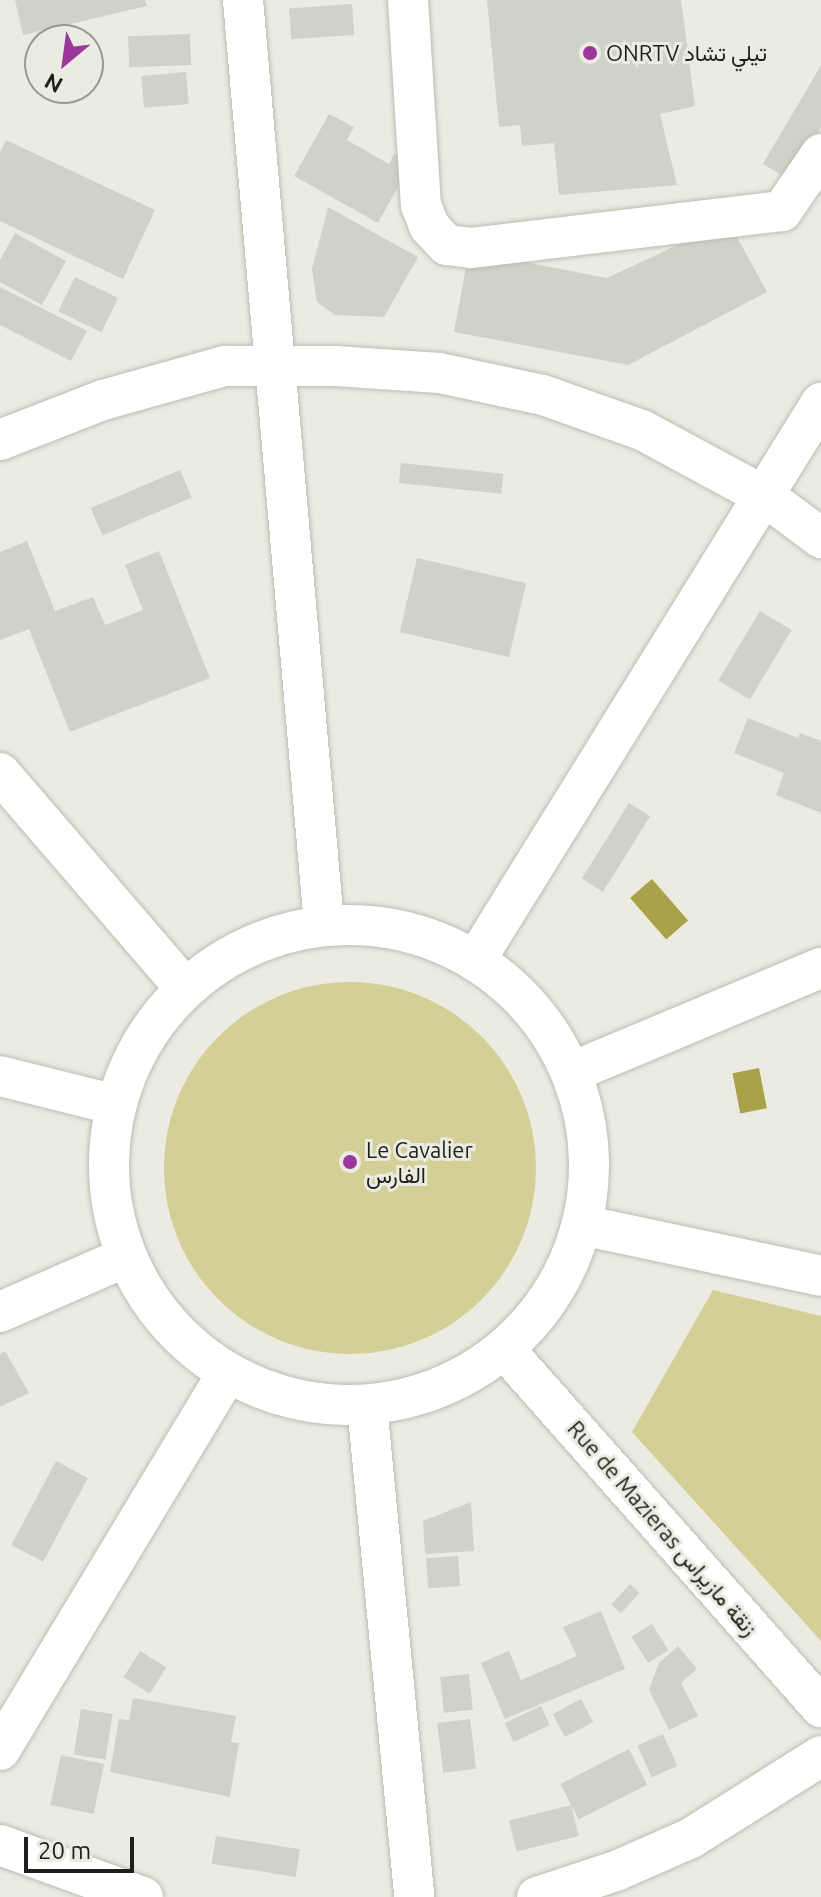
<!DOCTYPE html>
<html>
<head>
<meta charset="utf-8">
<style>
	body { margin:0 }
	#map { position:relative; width:821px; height:1897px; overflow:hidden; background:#ebebe1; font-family:Ubuntu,Vazirmatn,sans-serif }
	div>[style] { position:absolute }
	.green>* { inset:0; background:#d4cf96 }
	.round { border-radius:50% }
	.water>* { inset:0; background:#aaa249; transform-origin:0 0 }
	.building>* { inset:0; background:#d1d1c7; transform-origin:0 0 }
	.roads { filter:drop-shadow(0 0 2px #bdbcb3) drop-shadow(0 0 2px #bdbcb3) }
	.minor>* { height:40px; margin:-20px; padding:0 20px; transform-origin:20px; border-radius:20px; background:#fff }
	.minor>.ring { margin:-20px; padding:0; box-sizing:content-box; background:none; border:40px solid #fff; border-radius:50% }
	.dots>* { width:22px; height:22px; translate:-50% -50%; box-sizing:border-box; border:4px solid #ebebe1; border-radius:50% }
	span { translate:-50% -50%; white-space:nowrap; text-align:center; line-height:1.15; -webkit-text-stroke:6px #ebebe1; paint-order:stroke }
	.poi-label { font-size:22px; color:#1f1f1b }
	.left { translate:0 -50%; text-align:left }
	.street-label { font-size:22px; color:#1f1f1b }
	.north { position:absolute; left:24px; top:24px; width:80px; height:80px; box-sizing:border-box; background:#ebebe1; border:2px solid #999992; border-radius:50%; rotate:209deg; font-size:22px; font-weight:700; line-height:32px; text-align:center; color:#1f1f1b }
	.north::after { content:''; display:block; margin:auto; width:28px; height:36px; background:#9c379c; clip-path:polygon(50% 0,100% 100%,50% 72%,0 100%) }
	.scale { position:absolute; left:24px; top:1837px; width:110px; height:36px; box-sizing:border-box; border:4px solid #1f1f1b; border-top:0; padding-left:10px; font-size:24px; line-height:28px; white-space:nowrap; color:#1f1f1b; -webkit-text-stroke:6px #ebebe1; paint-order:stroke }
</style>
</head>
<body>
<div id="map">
	<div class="green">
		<i class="round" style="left:164px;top:982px;width:372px;height:372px"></i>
		<i style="clip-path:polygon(713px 1290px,821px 1316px,821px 1641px,632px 1432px)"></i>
	</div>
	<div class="water">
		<i style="left:652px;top:879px;width:55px;height:29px;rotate:49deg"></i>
		<i style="left:759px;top:1068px;width:41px;height:27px;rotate:79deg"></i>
	</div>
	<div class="building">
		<i style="clip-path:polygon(15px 0,145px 0,147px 6px,23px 35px)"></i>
		<i style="clip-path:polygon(487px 0,681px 0,695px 106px,660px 114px,677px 185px,559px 195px,554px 143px,522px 146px,520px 125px,499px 127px)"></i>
		<i style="left:352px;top:4px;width:31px;height:63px;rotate:86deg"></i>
		<i style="left:190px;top:34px;width:31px;height:62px;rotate:88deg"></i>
		<i style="clip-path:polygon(821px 65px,821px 127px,790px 180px,763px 164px)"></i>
		<i style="left:186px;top:72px;width:32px;height:45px;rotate:85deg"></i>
		<i style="clip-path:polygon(329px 114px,354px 127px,347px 140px,389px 164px,394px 154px,411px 163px,378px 223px,294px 176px)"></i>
		<i style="clip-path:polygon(6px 140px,155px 210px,123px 279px,0 221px,0 152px)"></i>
		<i style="clip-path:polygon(328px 207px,418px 257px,384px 317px,335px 315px,317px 302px,312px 269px)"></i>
		<i style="clip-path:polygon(15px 233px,66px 261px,42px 305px,0 282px,0 260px)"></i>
		<i style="clip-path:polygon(737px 237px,767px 292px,628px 365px,454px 332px,469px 251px,607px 278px,686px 241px)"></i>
		<i style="left:75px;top:277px;width:48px;height:38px;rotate:26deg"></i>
		<i style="clip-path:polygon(0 287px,87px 331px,71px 361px,0 325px)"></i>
		<i style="left:401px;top:463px;width:103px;height:20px;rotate:6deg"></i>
		<i style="left:180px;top:470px;width:30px;height:97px;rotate:67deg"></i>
		<i style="clip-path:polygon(27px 541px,55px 611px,93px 597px,105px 625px,143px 610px,125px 565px,159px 551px,210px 678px,70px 732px,29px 629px,0 640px,0 552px)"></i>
		<i style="left:417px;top:558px;width:112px;height:76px;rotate:13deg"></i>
		<i style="left:760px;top:611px;width:37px;height:81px;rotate:31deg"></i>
		<i style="clip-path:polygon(748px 718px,798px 738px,800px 733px,821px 741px,821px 813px,776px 795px,784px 773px,734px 753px)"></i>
		<i style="left:629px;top:803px;width:25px;height:89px;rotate:32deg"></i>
		<i style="clip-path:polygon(5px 1351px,29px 1393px,0 1407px,0 1354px)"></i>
		<i style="left:56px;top:1461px;width:36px;height:95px;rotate:28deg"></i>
		<i style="clip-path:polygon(471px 1502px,474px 1551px,425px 1554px,423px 1521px)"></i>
		<i style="left:458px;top:1556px;width:30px;height:32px;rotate:86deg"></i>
		<i style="left:630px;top:1584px;width:13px;height:28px;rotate:42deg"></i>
		<i style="clip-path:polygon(601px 1611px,625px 1669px,505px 1719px,481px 1663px,509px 1651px,521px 1680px,577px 1656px,563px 1627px)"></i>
		<i style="left:652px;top:1624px;width:31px;height:24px;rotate:58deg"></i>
		<i style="clip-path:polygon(678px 1646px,697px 1669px,681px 1683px,698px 1716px,669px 1730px,649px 1690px,659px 1663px)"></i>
		<i style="left:140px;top:1651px;width:31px;height:31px;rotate:32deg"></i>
		<i style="left:469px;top:1674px;width:36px;height:29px;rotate:84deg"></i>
		<i style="clip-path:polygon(133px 1698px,236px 1716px,231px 1742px,239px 1743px,230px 1797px,110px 1772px,119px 1719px,129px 1720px)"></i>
		<i style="left:581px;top:1699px;width:26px;height:32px;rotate:62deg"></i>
		<i style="left:541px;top:1706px;width:21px;height:40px;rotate:65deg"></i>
		<i style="left:81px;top:1709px;width:32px;height:46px;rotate:9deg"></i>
		<i style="left:470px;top:1719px;width:50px;height:33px;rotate:83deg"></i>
		<i style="left:663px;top:1734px;width:35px;height:28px;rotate:66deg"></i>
		<i style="left:629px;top:1749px;width:40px;height:77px;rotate:63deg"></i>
		<i style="left:61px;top:1755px;width:44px;height:51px;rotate:12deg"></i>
		<i style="left:571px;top:1805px;width:32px;height:64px;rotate:76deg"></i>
		<i style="left:216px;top:1836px;width:85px;height:28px;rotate:9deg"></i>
	</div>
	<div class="roads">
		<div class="minor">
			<i style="left:243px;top:0;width:928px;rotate:84.99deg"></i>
			<i style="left:408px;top:0;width:205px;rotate:86.4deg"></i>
			<i style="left:421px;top:205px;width:22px;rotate:69deg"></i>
			<i style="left:429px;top:226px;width:26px;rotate:47deg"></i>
			<i style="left:447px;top:245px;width:24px;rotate:7deg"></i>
			<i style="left:471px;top:248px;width:313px;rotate:-6.8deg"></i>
			<i style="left:782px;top:211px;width:69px;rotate:-55.6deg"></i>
			<i style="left:0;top:440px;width:110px;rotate:-21.2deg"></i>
			<i style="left:103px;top:400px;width:127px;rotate:-15.6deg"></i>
			<i style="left:225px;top:366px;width:110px"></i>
			<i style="left:335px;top:366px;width:105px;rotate:3.8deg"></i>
			<i style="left:440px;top:373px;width:105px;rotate:12.1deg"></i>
			<i style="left:543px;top:395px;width:105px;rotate:19.5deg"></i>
			<i style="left:642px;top:430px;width:141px;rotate:28.4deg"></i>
			<i style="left:766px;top:497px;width:69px;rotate:36.7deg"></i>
			<i style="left:0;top:773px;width:284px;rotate:49.3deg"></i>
			<i class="ring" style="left:109px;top:925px;width:440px;height:440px"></i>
			<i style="left:475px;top:961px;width:657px;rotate:-58.2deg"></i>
			<i style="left:572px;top:1072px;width:270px;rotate:-22.7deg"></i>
			<i style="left:0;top:1076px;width:120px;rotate:14deg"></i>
			<i style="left:582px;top:1225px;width:244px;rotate:12deg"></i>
			<i style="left:0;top:1312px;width:137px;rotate:-23.6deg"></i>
			<i style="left:505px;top:1350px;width:477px;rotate:48.5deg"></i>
			<i style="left:367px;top:1405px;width:494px;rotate:84.5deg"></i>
			<i style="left:0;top:1750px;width:441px;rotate:-58.9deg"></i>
			<i style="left:0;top:1845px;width:152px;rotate:20deg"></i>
			<i style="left:537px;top:1897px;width:83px;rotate:-18.2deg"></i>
			<i style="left:616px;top:1871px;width:82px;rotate:-23.7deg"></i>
			<i style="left:691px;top:1838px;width:154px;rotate:-32.2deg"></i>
		</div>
	</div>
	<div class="dots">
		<i style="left:590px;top:53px;background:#9c379c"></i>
		<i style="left:350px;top:1162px;background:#9c379c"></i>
	</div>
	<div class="poi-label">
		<span class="left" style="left:606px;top:53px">ONRTV تيلي تشاد</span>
		<span class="left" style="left:366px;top:1162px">Le Cavalier<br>الفارس</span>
	</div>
	<div class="street-label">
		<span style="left:663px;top:1528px;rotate:49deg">Rue de Mazieras زنقة مازيراس</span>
	</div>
	<div class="north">N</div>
	<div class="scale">20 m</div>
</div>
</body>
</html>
